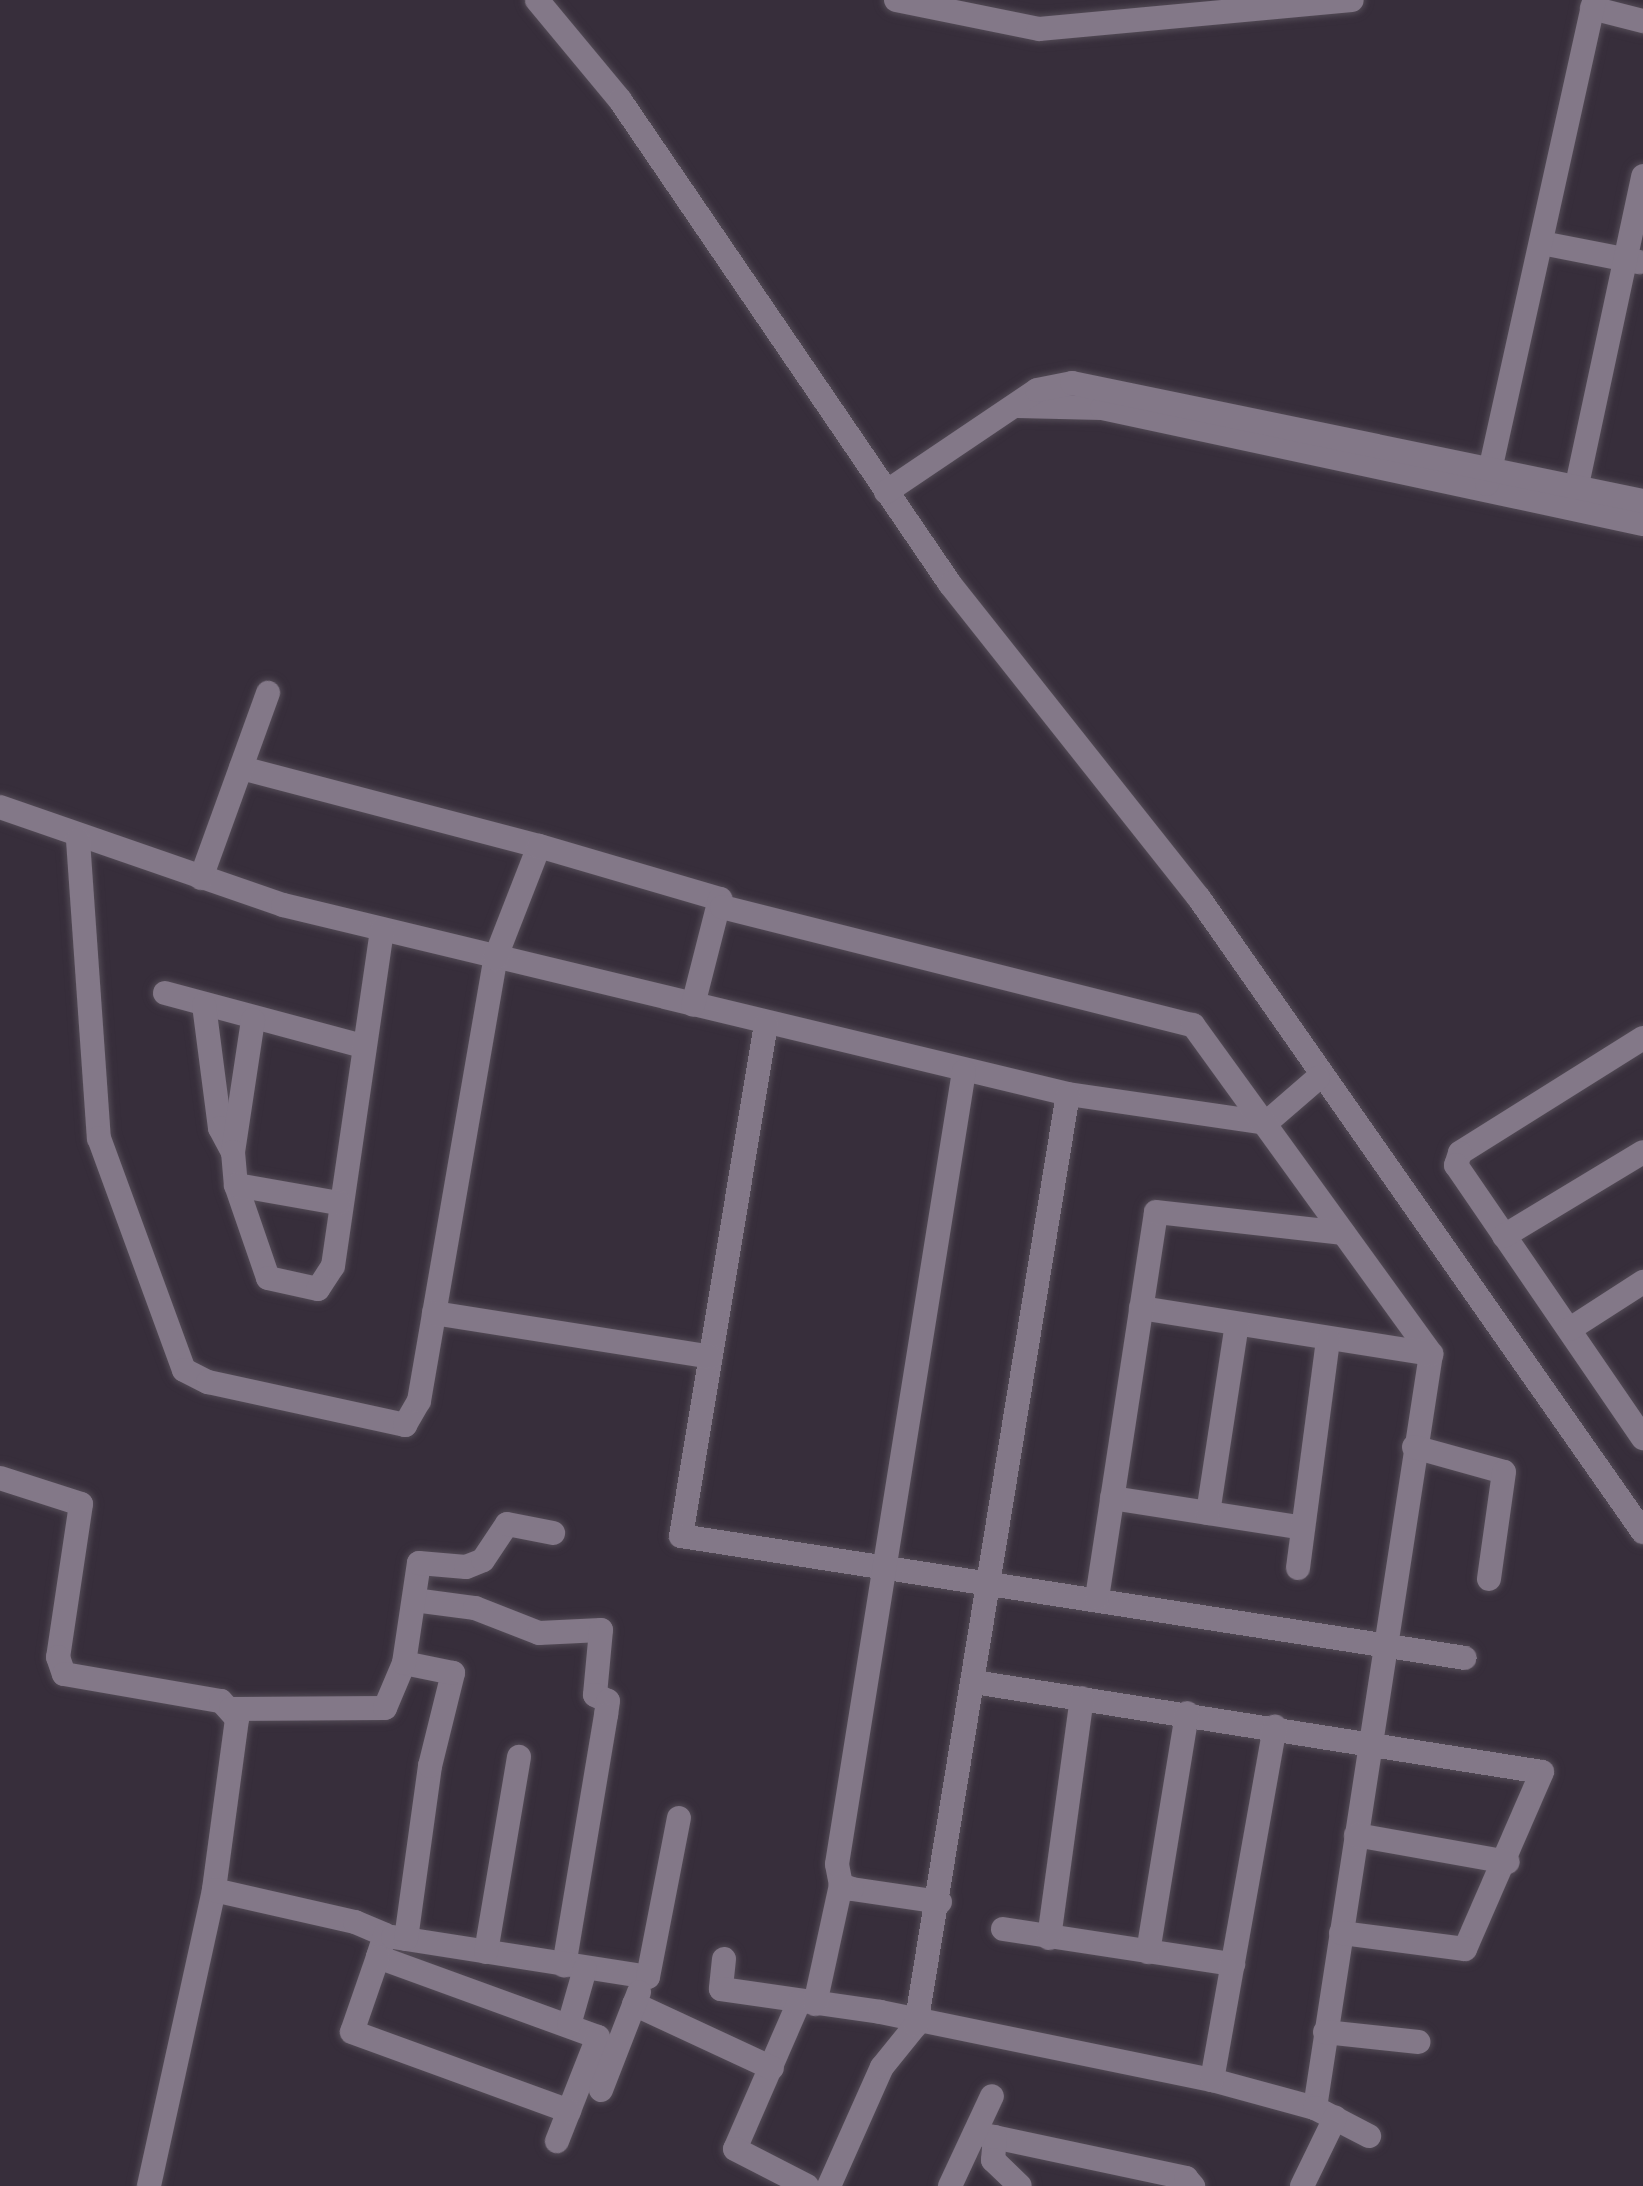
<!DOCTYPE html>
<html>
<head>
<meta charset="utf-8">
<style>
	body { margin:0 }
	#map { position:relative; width:1643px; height:2186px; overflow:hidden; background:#372e3b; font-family:"Source Sans 3",sans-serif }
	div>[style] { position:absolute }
	.roads { filter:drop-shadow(0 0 3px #534b56) drop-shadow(0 0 3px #534b56) }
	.minor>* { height:24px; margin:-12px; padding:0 12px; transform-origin:12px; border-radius:12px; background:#837888 }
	span { translate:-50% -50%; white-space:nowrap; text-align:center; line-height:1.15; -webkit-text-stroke:10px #2d2431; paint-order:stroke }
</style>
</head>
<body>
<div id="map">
	<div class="roads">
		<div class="minor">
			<i style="left:537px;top:0;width:130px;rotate:50.3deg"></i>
			<i style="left:620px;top:100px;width:586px;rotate:55.71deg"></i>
			<i style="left:950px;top:584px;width:401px;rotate:51.6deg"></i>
			<i style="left:1199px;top:898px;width:774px;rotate:55deg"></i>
			<i style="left:896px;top:0;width:146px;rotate:11.5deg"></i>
			<i style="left:1039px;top:29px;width:314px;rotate:-5.3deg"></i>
			<i style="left:1592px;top:8px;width:53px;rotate:14.3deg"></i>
			<i style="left:1542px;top:243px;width:99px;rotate:11.1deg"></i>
			<i style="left:1018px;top:406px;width:84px;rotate:1.4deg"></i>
			<i style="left:1102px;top:408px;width:553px;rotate:12.1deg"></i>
			<i style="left:1487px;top:484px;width:496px;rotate:-77.5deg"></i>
			<i style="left:1577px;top:485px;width:316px;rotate:-77.9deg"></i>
			<i style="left:886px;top:492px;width:182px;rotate:-34deg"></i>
			<i style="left:1037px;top:390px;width:36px;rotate:-11deg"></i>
			<i style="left:1072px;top:383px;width:583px;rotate:11.68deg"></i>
			<i style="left:0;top:807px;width:299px;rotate:19.1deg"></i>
			<i style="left:283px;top:905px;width:807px;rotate:13.54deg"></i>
			<i style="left:1068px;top:1094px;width:200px;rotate:8.3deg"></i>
			<i style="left:1266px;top:1123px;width:69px;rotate:-40.9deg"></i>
			<i style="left:78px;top:840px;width:299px;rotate:86deg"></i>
			<i style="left:99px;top:1138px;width:247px;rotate:69.9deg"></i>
			<i style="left:184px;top:1370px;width:27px;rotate:27deg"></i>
			<i style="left:208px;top:1382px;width:202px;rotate:12.3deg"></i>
			<i style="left:405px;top:1425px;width:28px;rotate:-60deg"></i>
			<i style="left:419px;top:1401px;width:448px;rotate:-80.2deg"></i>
			<i style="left:495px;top:959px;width:121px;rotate:-68.7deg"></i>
			<i style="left:539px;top:846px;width:308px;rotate:-165.3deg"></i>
			<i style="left:539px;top:846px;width:189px;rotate:16.3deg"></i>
			<i style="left:720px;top:899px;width:109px;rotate:104.3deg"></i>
			<i style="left:201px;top:878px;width:197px;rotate:-70.1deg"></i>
			<i style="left:722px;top:907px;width:486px;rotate:14.1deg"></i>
			<i style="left:1193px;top:1025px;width:406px;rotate:54.1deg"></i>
			<i style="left:1431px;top:1354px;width:763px;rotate:98.75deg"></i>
			<i style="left:165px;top:993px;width:205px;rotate:15deg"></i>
			<i style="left:204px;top:1005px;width:124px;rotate:82.6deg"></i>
			<i style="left:220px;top:1128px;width:27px;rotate:62deg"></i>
			<i style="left:253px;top:1020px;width:134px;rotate:98.6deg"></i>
			<i style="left:233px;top:1152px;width:33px;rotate:85deg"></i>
			<i style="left:236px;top:1185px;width:98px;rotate:71deg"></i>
			<i style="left:268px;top:1278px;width:51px;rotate:12.4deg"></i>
			<i style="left:318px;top:1289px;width:27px;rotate:-57deg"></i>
			<i style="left:333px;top:1266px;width:340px;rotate:-81.7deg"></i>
			<i style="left:766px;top:1024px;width:519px;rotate:99.43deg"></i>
			<i style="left:681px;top:1536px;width:793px;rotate:8.84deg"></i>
			<i style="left:1643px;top:1038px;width:216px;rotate:147.9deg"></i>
			<i style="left:1460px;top:1153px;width:13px;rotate:108deg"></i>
			<i style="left:1456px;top:1165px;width:331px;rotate:55.6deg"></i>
			<i style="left:236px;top:1185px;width:104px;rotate:10deg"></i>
			<i style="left:1504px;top:1236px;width:162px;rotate:-31.1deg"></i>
			<i style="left:1141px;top:1308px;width:294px;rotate:9deg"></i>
			<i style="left:434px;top:1313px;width:280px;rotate:9deg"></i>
			<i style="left:1570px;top:1329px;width:87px;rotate:-32.8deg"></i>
			<i style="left:1414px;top:1447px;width:93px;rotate:15.5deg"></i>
			<i style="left:1504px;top:1472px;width:108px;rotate:98deg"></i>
			<i style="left:0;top:1478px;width:85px;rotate:17.8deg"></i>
			<i style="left:81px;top:1504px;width:155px;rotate:98.5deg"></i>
			<i style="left:58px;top:1657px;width:18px;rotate:71deg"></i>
			<i style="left:64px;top:1674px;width:159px;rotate:9.8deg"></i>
			<i style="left:221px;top:1701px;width:24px;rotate:48deg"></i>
			<i style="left:237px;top:1719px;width:173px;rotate:97.7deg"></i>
			<i style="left:214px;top:1890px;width:303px;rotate:102.4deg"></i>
			<i style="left:1112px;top:1498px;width:193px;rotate:8.9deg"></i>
			<i style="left:1208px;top:1513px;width:191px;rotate:-81.3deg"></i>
			<i style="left:1298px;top:1568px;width:231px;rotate:-82.5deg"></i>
			<i style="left:1097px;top:1598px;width:390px;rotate:-81.3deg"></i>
			<i style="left:1156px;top:1212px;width:188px;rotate:6.4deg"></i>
			<i style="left:414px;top:1600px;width:62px;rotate:7.5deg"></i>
			<i style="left:475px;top:1608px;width:69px;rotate:21.3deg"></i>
			<i style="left:539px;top:1633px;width:62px;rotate:-2.8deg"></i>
			<i style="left:601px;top:1630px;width:65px;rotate:95.3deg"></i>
			<i style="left:595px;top:1695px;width:14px;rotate:25deg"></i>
			<i style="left:608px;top:1701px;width:14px;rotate:98deg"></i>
			<i style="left:606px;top:1715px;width:254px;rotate:99.5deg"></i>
			<i style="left:974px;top:1682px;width:575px;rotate:9deg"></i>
			<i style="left:1542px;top:1772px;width:193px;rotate:113.5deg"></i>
			<i style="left:1465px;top:1949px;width:125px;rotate:-172.6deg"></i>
			<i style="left:231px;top:1709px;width:154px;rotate:-0.4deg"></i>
			<i style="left:385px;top:1708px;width:49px;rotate:-67.1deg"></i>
			<i style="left:1356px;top:1835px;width:154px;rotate:10.1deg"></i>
			<i style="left:214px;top:1890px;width:145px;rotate:12.8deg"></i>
			<i style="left:355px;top:1922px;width:33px;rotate:23deg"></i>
			<i style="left:385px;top:1935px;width:23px;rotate:108deg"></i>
			<i style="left:378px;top:1957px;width:234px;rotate:20deg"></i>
			<i style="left:598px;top:2037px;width:112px;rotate:111.5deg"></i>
			<i style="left:940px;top:1902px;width:89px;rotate:-171.6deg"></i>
			<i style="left:852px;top:1889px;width:12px;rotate:-160deg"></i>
			<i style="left:841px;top:1885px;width:21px;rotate:-101deg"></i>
			<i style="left:837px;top:1864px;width:803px;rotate:-80.9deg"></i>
			<i style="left:1003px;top:1929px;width:233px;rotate:8.7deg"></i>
			<i style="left:393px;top:1937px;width:258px;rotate:8.9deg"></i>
			<i style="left:648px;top:1977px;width:162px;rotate:-79deg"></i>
			<i style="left:1049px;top:1938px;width:242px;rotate:-82.2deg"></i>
			<i style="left:406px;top:1939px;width:175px;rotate:-82.1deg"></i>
			<i style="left:430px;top:1766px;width:96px;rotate:-76.1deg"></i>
			<i style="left:453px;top:1673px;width:50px;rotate:-168.5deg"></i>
			<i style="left:404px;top:1663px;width:101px;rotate:-81.5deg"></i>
			<i style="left:419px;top:1563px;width:47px;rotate:4.9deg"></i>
			<i style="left:466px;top:1567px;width:18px;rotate:-22deg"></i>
			<i style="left:483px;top:1560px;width:43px;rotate:-56.3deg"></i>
			<i style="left:507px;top:1524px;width:47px;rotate:11.1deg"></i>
			<i style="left:486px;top:1952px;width:198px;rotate:-80.4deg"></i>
			<i style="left:1148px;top:1952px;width:242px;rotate:-80.7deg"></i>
			<i style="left:378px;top:1957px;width:79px;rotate:109.1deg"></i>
			<i style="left:352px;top:2032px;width:231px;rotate:20deg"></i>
			<i style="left:724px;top:1959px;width:30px;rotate:96deg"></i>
			<i style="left:721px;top:1989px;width:161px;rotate:8.2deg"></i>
			<i style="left:880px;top:2012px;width:339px;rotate:11.6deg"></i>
			<i style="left:1212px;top:2080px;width:107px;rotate:15.2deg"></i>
			<i style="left:1315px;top:2108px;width:61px;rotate:27.4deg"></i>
			<i style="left:799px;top:2002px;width:160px;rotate:113.5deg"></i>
			<i style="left:735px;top:2149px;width:81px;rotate:27.2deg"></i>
			<i style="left:634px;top:2004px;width:152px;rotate:24.9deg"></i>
			<i style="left:815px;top:2004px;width:122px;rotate:-77.7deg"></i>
			<i style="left:569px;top:2025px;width:58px;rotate:-74.1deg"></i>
			<i style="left:1325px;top:2032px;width:94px;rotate:6.1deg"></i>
			<i style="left:1212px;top:2080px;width:359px;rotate:-79.9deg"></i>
			<i style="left:601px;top:2090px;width:105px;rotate:-68.8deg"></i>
			<i style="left:975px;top:2133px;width:216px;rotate:12deg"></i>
			<i style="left:1186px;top:2178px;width:11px;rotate:49deg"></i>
			<i style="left:995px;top:2137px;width:23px;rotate:95deg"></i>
			<i style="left:993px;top:2160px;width:37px;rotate:44deg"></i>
			<i style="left:829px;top:2186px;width:130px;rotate:-66deg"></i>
			<i style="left:882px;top:2067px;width:54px;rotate:-51deg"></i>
			<i style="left:916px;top:2025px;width:943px;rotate:-80.73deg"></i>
			<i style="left:950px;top:2186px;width:99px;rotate:-65deg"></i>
			<i style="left:1302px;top:2186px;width:76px;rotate:-64.1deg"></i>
		</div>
	</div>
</div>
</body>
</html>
